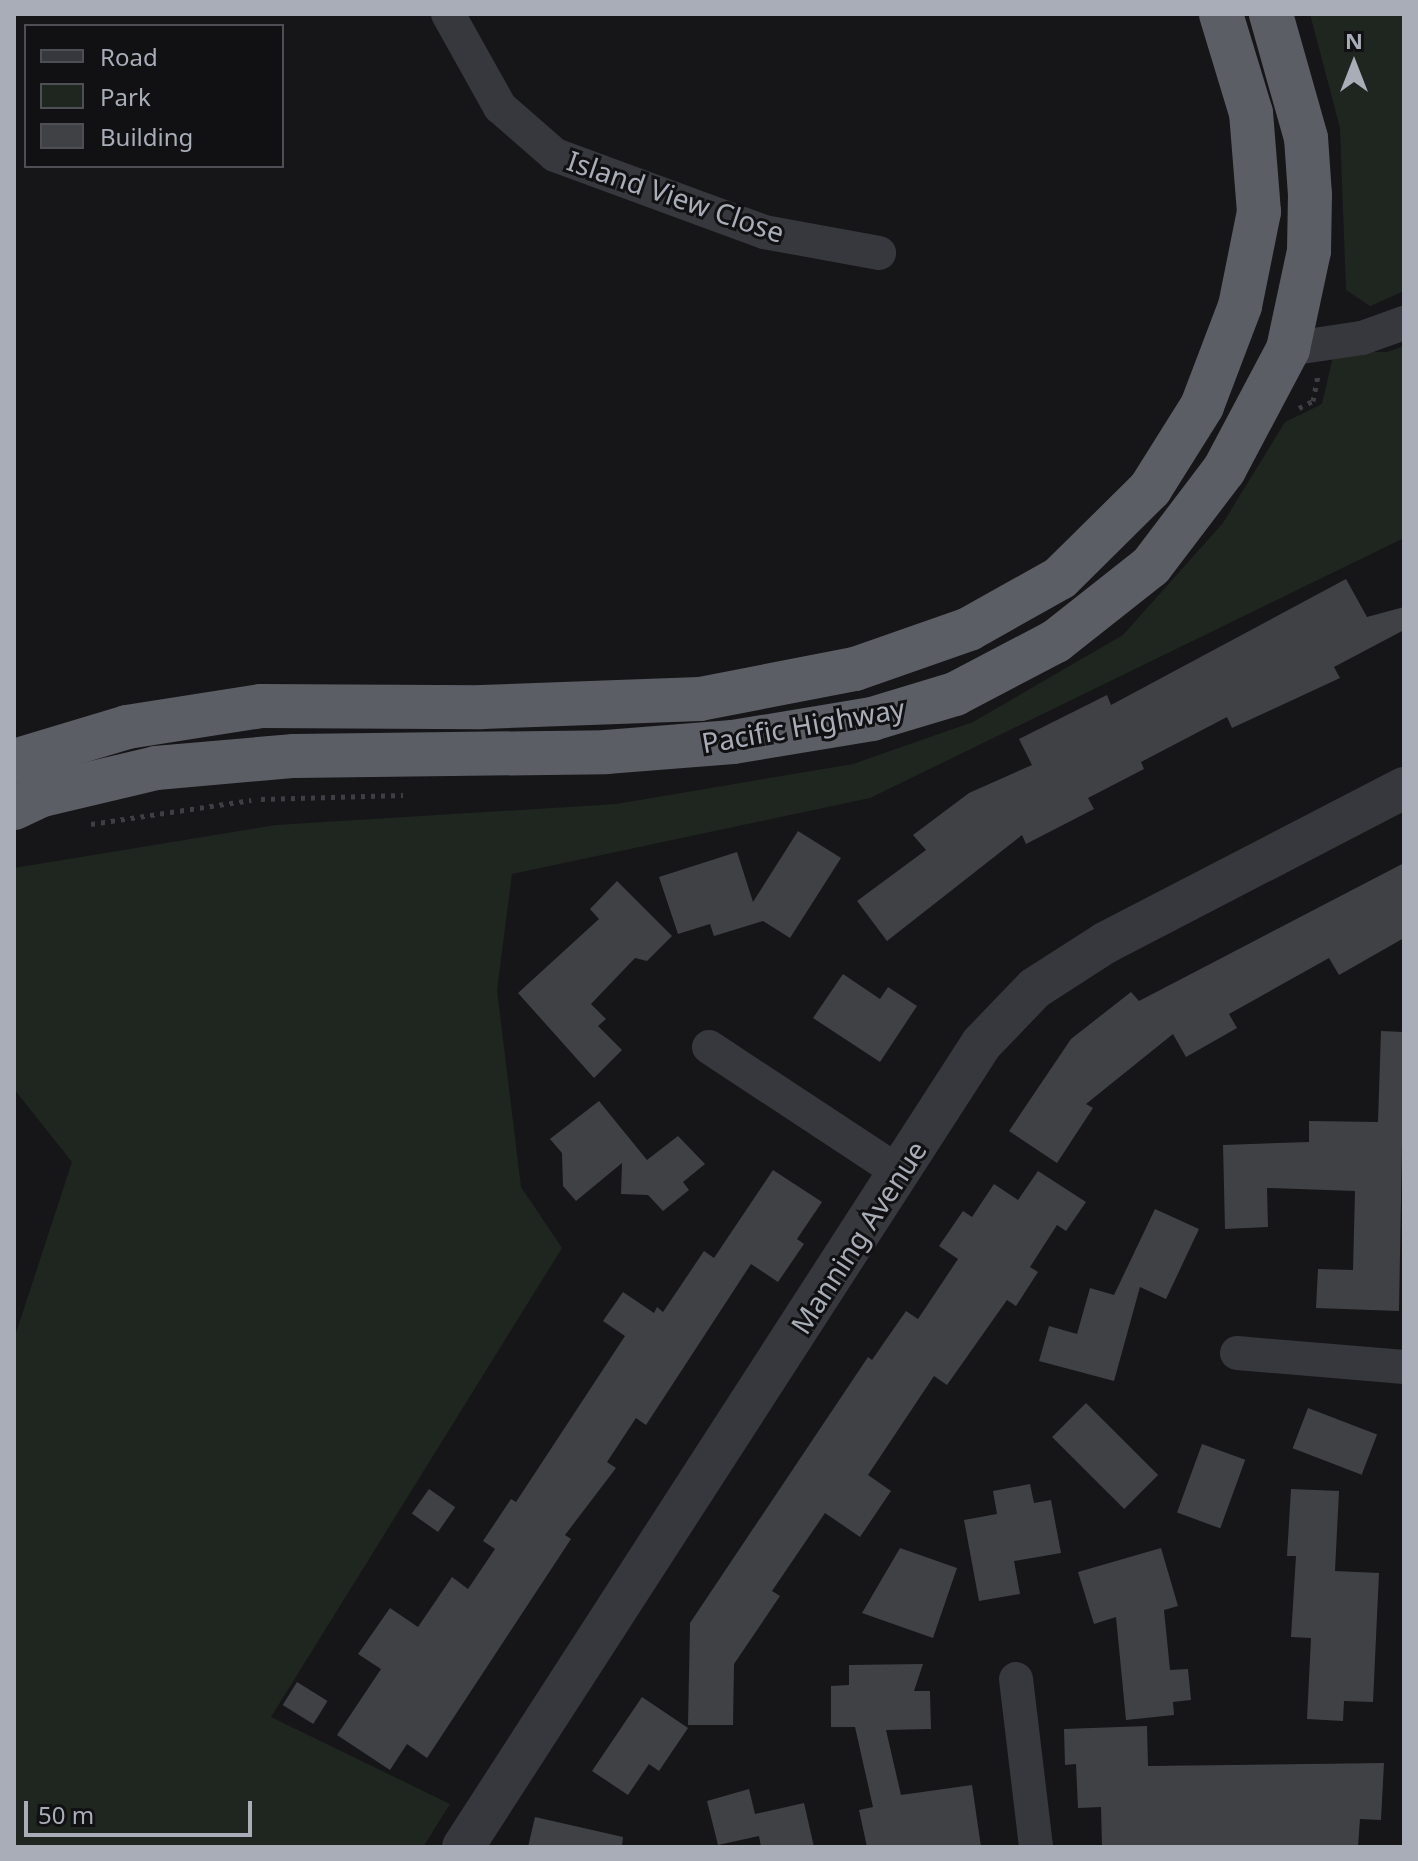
<!DOCTYPE html>
<html>
<head>
<meta charset="utf-8">
<style>
	body { margin:0 }
	#map { position:relative; width:1418px; height:1861px; overflow:hidden; background:#161618; font-family:"Noto Sans",sans-serif }
	div>[style] { position:absolute }
	.green>* { inset:0; background:#1e261f }
	.building>* { inset:0; background:#404145; transform-origin:0 0 }
	.path>* { height:5px; margin-top:-2.5px; transform-origin:0; background:repeating-linear-gradient(90deg,#3d3f44 0 4px,transparent 0 10px) }
	.minor>* { height:34px; margin:-17px; padding:0 17px; transform-origin:17px; border-radius:17px; background:#37383d }
	.tertiary>* { height:42px; margin:-21px; padding:0 21px; transform-origin:21px; border-radius:21px; background:#37383d }
	.trunk>* { height:44px; margin:-22px; padding:0 22px; transform-origin:22px; border-radius:22px; background:#5b5e65 }
	span { translate:-50% -50%; white-space:nowrap; text-align:center; line-height:1.15; -webkit-text-stroke:6px #111113; paint-order:stroke }
	.street-label { font-size:28px; color:#a8adb8 }
	.frame { position:absolute; inset:0; border:16px solid #a8adb8; pointer-events:none }
	.legend { position:absolute; left:24px; top:24px; width:260px; height:144px; box-sizing:border-box; background:#111113; border:2px solid #4d4f55; margin:0; padding:10px 14px; list-style:none; font-size:24px; color:#a8adb8 }
	.legend li { display:flex; align-items:center; gap:16px; height:40px }
	.legend b { width:40px; border:2px solid #4d4f55 }
	.north { position:absolute; left:1314px; top:24px; width:80px; height:80px; -webkit-text-stroke:6px #111113; paint-order:stroke; rotate:0deg; font-size:22px; font-weight:700; line-height:32px; text-align:center; color:#a8adb8 }
	.north::after { content:''; display:block; margin:auto; width:28px; height:36px; background:#a8adb8; clip-path:polygon(50% 0,100% 100%,50% 72%,0 100%) }
	.scale { position:absolute; left:24px; top:1801px; width:228px; height:36px; box-sizing:border-box; border:4px solid #a8adb8; border-top:0; padding-left:10px; font-size:24px; line-height:28px; white-space:nowrap; color:#a8adb8; -webkit-text-stroke:6px #111113; paint-order:stroke }
</style>
</head>
<body>
<div id="map">
	<div class="green">
		<i style="clip-path:polygon(1310px 14px,1404px 14px,1404px 291px,1370px 306px,1346px 290px,1340px 128px)"></i>
		<i style="clip-path:polygon(1404px 346px,1404px 538px,870px 798px,512px 874px,497px 990px,521px 1187px,562px 1248px,271px 1717px,450px 1804px,423px 1847px,14px 1847px,14px 1339px,72px 1162px,14px 1089px,14px 868px,276px 825px,616px 804px,853px 764px,973px 722px,1123px 635px,1223px 523px,1285px 422px,1322px 404px,1334px 352px,1387px 352px)"></i>
	</div>
	<div class="building">
		<i style="clip-path:polygon(1346px 579px,1367px 617px,1404px 607px,1404px 630px,1334px 667px,1340px 678px,1232px 728px,1227px 717px,1141px 762px,1144px 769px,1088px 798px,1094px 809px,1026px 844px,1022px 835px,887px 941px,857px 901px,926px 850px,913px 835px,969px 793px,1032px 765px,1019px 739px,1107px 695px,1111px 705px)"></i>
		<i style="clip-path:polygon(798px 831px,841px 858px,790px 938px,763px 921px,714px 936px,710px 924px,678px 934px,659px 877px,737px 852px,753px 902px)"></i>
		<i style="clip-path:polygon(1404px 863px,1404px 938px,1339px 975px,1329px 958px,1229px 1014px,1237px 1028px,1186px 1057px,1173px 1034px,1086px 1104px,1093px 1108px,1057px 1163px,1009px 1131px,1071px 1039px,1131px 992px,1139px 1001px)"></i>
		<i style="clip-path:polygon(617px 881px,672px 936px,647px 961px,635px 958px,591px 1004px,606px 1019px,598px 1026px,622px 1050px,594px 1078px,518px 993px,599px 919px,590px 909px)"></i>
		<i style="clip-path:polygon(843px 974px,880px 999px,888px 987px,917px 1006px,880px 1062px,813px 1018px)"></i>
		<i style="clip-path:polygon(1381px 1031px,1404px 1032px,1399px 1311px,1316px 1308px,1318px 1269px,1353px 1270px,1355px 1191px,1267px 1188px,1268px 1227px,1225px 1229px,1223px 1145px,1309px 1142px,1309px 1121px,1378px 1122px)"></i>
		<i style="clip-path:polygon(599px 1101px,647px 1160px,678px 1136px,705px 1164px,683px 1182px,689px 1190px,663px 1211px,648px 1195px,621px 1194px,622px 1163px,576px 1201px,563px 1186px,562px 1153px,550px 1139px)"></i>
		<i style="clip-path:polygon(773px 1170px,822px 1202px,797px 1239px,804px 1244px,778px 1282px,751px 1264px,646px 1425px,636px 1418px,607px 1462px,616px 1468px,565px 1535px,571px 1539px,427px 1758px,407px 1744px,390px 1770px,337px 1735px,381px 1669px,358px 1654px,390px 1608px,418px 1627px,452px 1577px,468px 1589px,495px 1549px,483px 1541px,511px 1499px,516px 1502px,625px 1336px,603px 1321px,623px 1292px,654px 1313px,657px 1307px,663px 1312px,704px 1251px,714px 1258px)"></i>
		<i style="clip-path:polygon(1038px 1171px,1086px 1202px,1066px 1231px,1057px 1225px,1030px 1267px,1038px 1272px,1016px 1306px,1007px 1300px,947px 1385px,934px 1376px,868px 1475px,891px 1491px,860px 1537px,825px 1513px,772px 1591px,780px 1596px,734px 1664px,733px 1725px,688px 1725px,690px 1623px,868px 1357px,872px 1360px,906px 1311px,918px 1319px,958px 1259px,939px 1246px,963px 1211px,972px 1217px,994px 1184px,1018px 1200px)"></i>
		<i style="clip-path:polygon(1155px 1209px,1199px 1229px,1166px 1299px,1140px 1287px,1114px 1381px,1039px 1361px,1049px 1326px,1077px 1334px,1090px 1288px,1114px 1295px)"></i>
		<i style="left:1086px;top:1403px;width:102px;height:48px;rotate:45deg"></i>
		<i style="left:1308px;top:1408px;width:74px;height:43px;rotate:21deg"></i>
		<i style="left:1202px;top:1444px;width:46px;height:73px;rotate:20deg"></i>
		<i style="clip-path:polygon(1030px 1484px,1034px 1503px,1051px 1500px,1061px 1553px,1014px 1561px,1020px 1594px,979px 1601px,964px 1520px,997px 1514px,993px 1491px)"></i>
		<i style="left:429px;top:1489px;width:32px;height:30px;rotate:35deg"></i>
		<i style="clip-path:polygon(1291px 1489px,1339px 1491px,1335px 1571px,1379px 1573px,1373px 1702px,1344px 1701px,1343px 1721px,1307px 1719px,1311px 1638px,1291px 1637px,1296px 1556px,1287px 1556px)"></i>
		<i style="clip-path:polygon(900px 1548px,957px 1568px,933px 1638px,862px 1613px)"></i>
		<i style="clip-path:polygon(1161px 1548px,1178px 1606px,1164px 1610px,1170px 1670px,1188px 1669px,1191px 1700px,1173px 1702px,1174px 1715px,1126px 1720px,1116px 1617px,1094px 1624px,1078px 1572px)"></i>
		<i style="clip-path:polygon(923px 1664px,914px 1691px,930px 1691px,931px 1729px,886px 1730px,901px 1795px,972px 1785px,981px 1847px,867px 1847px,859px 1810px,873px 1807px,855px 1727px,831px 1727px,831px 1686px,849px 1685px,849px 1665px)"></i>
		<i style="left:297px;top:1682px;width:36px;height:27px;rotate:32deg"></i>
		<i style="clip-path:polygon(642px 1697px,688px 1728px,659px 1771px,649px 1764px,628px 1795px,592px 1771px)"></i>
		<i style="clip-path:polygon(1147px 1726px,1148px 1766px,1384px 1763px,1381px 1820px,1360px 1819px,1358px 1847px,1102px 1847px,1101px 1807px,1078px 1808px,1076px 1764px,1065px 1765px,1064px 1729px)"></i>
		<i style="clip-path:polygon(749px 1789px,755px 1814px,804px 1803px,814px 1847px,761px 1847px,759px 1836px,718px 1845px,707px 1801px)"></i>
		<i style="clip-path:polygon(535px 1817px,623px 1837px,622px 1847px,528px 1847px)"></i>
	</div>
	<div class="path">
		<i style="left:1299px;top:408px;width:16px;rotate:-27deg"></i>
		<i style="left:1313px;top:401px;width:26px;rotate:-79deg"></i>
		<i style="left:261px;top:799px;width:142px;rotate:-1.6deg"></i>
		<i style="left:91px;top:824px;width:162px;rotate:-8.5deg"></i>
	</div>
	<div class="minor">
		<i style="left:448px;top:14px;width:107px;rotate:60.8deg"></i>
		<i style="left:500px;top:107px;width:73px;rotate:41.1deg"></i>
		<i style="left:555px;top:155px;width:223px;rotate:20.2deg"></i>
		<i style="left:764px;top:232px;width:117px;rotate:10.3deg"></i>
		<i style="left:1288px;top:349px;width:75px;rotate:-8.5deg"></i>
		<i style="left:1362px;top:338px;width:45px;rotate:-19.7deg"></i>
		<i style="left:709px;top:1047px;width:229px;rotate:33.4deg"></i>
		<i style="left:1237px;top:1353px;width:168px;rotate:4.8deg"></i>
		<i style="left:1016px;top:1679px;width:169px;rotate:83.2deg"></i>
	</div>
	<div class="tertiary">
		<i style="left:463px;top:1847px;width:957px;rotate:-57.16deg"></i>
		<i style="left:982px;top:1043px;width:76px;rotate:-46.1deg"></i>
		<i style="left:1035px;top:988px;width:83px;rotate:-32.7deg"></i>
		<i style="left:1105px;top:943px;width:337px;rotate:-27.4deg"></i>
	</div>
	<div class="trunk">
		<i style="left:14px;top:761px;width:118px;rotate:-16.7deg"></i>
		<i style="left:127px;top:727px;width:136px;rotate:-8.9deg"></i>
		<i style="left:261px;top:706px;width:221px;rotate:0.3deg"></i>
		<i style="left:482px;top:707px;width:218px;rotate:-2.1deg"></i>
		<i style="left:700px;top:699px;width:158px;rotate:-11deg"></i>
		<i style="left:855px;top:669px;width:121px;rotate:-19.3deg"></i>
		<i style="left:969px;top:629px;width:104px;rotate:-29.3deg"></i>
		<i style="left:1060px;top:578px;width:127px;rotate:-44.7deg"></i>
		<i style="left:1150px;top:489px;width:98px;rotate:-57.9deg"></i>
		<i style="left:1202px;top:406px;width:107px;rotate:-69.2deg"></i>
		<i style="left:1240px;top:306px;width:96px;rotate:-78.6deg"></i>
		<i style="left:1259px;top:212px;width:99px;rotate:-94.6deg"></i>
		<i style="left:1251px;top:113px;width:103px;rotate:-106.9deg"></i>
		<i style="left:14px;top:808px;width:31px;rotate:-25deg"></i>
		<i style="left:42px;top:795px;width:117px;rotate:-13.3deg"></i>
		<i style="left:156px;top:768px;width:139px;rotate:-5deg"></i>
		<i style="left:294px;top:756px;width:312px;rotate:-0.7deg"></i>
		<i style="left:606px;top:752px;width:127px;rotate:-4.5deg"></i>
		<i style="left:733px;top:742px;width:141px;rotate:-9.4deg"></i>
		<i style="left:872px;top:719px;width:87px;rotate:-16.8deg"></i>
		<i style="left:955px;top:694px;width:114px;rotate:-27.7deg"></i>
		<i style="left:1056px;top:641px;width:121px;rotate:-38.3deg"></i>
		<i style="left:1151px;top:566px;width:121px;rotate:-52.8deg"></i>
		<i style="left:1224px;top:470px;width:137px;rotate:-62.1deg"></i>
		<i style="left:1288px;top:349px;width:100px;rotate:-77.9deg"></i>
		<i style="left:1309px;top:251px;width:56px;rotate:-89deg"></i>
		<i style="left:1310px;top:195px;width:57px;rotate:-94deg"></i>
		<i style="left:1306px;top:138px;width:129px;rotate:-105.8deg"></i>
	</div>
	<div class="street-label">
		<span style="left:676px;top:196px;rotate:19deg">Island View Close</span>
		<span style="left:803px;top:725px;rotate:-10deg">Pacific Highway</span>
		<span style="left:858px;top:1237px;rotate:-57deg">Manning Avenue</span>
	</div>
	<div class="frame"></div>
	<ul class="legend">
	<li><b style="height:10px;background:#37383d"></b>Road</li>
	<li><b style="height:22px;background:#1e261f"></b>Park</li>
	<li><b style="height:22px;background:#404145"></b>Building</li>
	</ul>
	<div class="north">N</div>
	<div class="scale">50 m</div>
</div>
</body>
</html>
